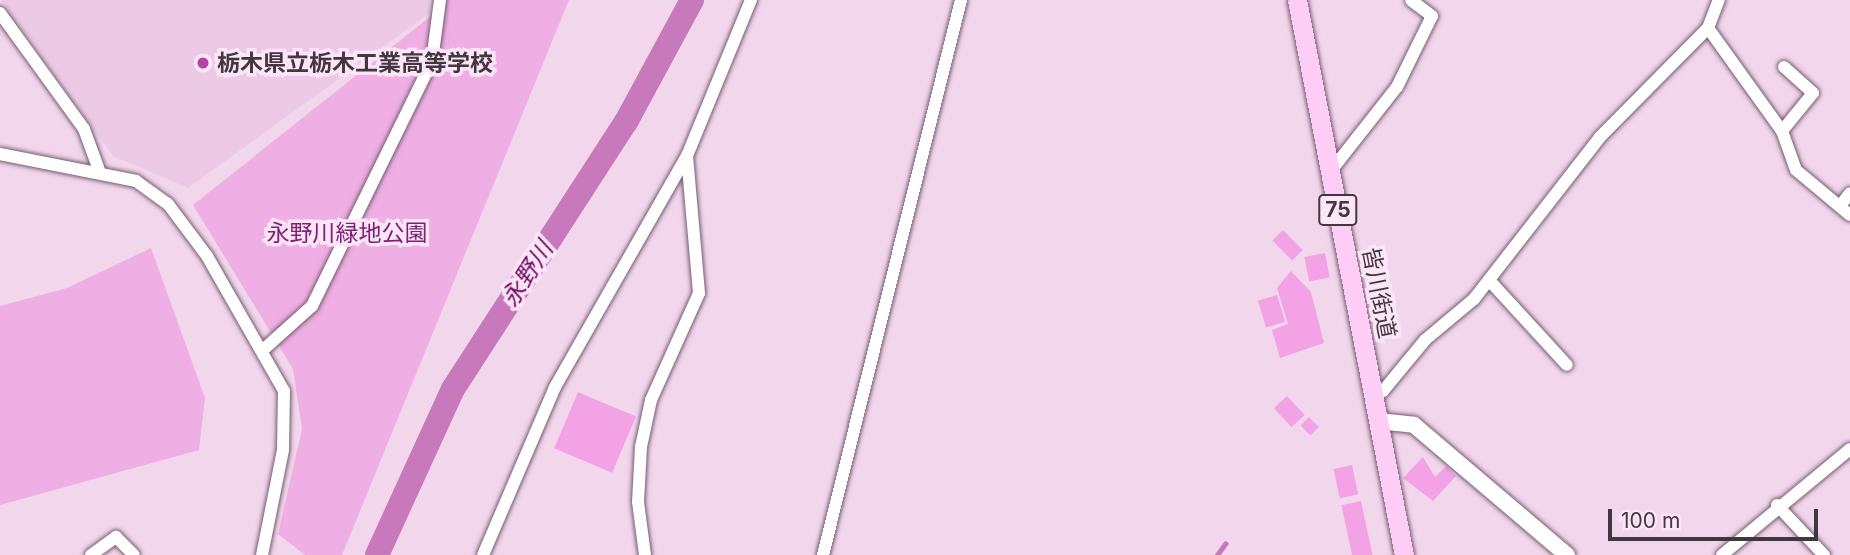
<!DOCTYPE html>
<html>
<head>
<meta charset="utf-8">
<style>
	body { margin:0 }
	#map { position:relative; width:1850px; height:555px; overflow:hidden; background:#f2d6ec; font-family:Inter,"Noto Sans JP",sans-serif }
	div>[style] { position:absolute }
	.built>* { inset:0; background:#eccae6 }
	.green>* { inset:0; background:#f0afe4 }
	.stream>* { height:4.5px; margin:-2.25px; padding:0 2.25px; transform-origin:2.25px; border-radius:2.25px; background:#c779bb }
	.river>* { height:24px; margin:-12px; padding:0 12px; transform-origin:12px; border-radius:12px; background:#c779bb }
	.building>* { inset:0; background:#f4a2e6; transform-origin:0 0 }
	.roads { filter:drop-shadow(0 0 2px #755d71) drop-shadow(0 0 2px #755d71) }
	.street>* { height:12px; margin:-6px; padding:0 6px; transform-origin:6px; border-radius:6px; background:#fff }
	.secondary>* { height:16px; margin:-8px; padding:0 8px; transform-origin:8px; border-radius:8px; background:#fff }
	.primary>* { height:19px; margin:-9.5px; padding:0 9.5px; transform-origin:9.5px; border-radius:9.5px; background:#fdcdf5 }
	.dots>* { width:19px; height:19px; translate:-50% -50%; box-sizing:border-box; border:4px solid #fce5f7; border-radius:50% }
	span { translate:-50% -50%; white-space:nowrap; text-align:center; line-height:1.15; -webkit-text-stroke:7px #fce5f7; paint-order:stroke }
	.shield-label span { padding:2px 5px; background:#fce5f7; border:2px solid; border-radius:5px; -webkit-text-stroke-width:0 }
	.shield-label { font-size:21px; color:#423740; font-weight:700 }
	.poi-label { font-size:23px; color:#423740; font-weight:700 }
	.left { translate:0 -50%; text-align:left }
	.park-label { font-size:23px; color:#7d2073 }
	.street-label { font-size:23px; color:#423740 }
	.water-label { font-size:24px; color:#6b0862; font-style:italic }
	.scale { position:absolute; left:1608px; top:509px; width:210px; height:32px; box-sizing:border-box; border:4px solid #423740; border-top:0; padding-left:9px; font-size:21px; line-height:24px; white-space:nowrap; color:#423740; -webkit-text-stroke:5px #fce5f7; paint-order:stroke }
</style>
</head>
<body>
<div id="map">
	<div class="built">
		<i style="clip-path:polygon(1px 0,429px 0,431px 12px,188px 188px,113px 156px)"></i>
	</div>
	<div class="green">
		<i style="clip-path:polygon(434px 0,569px 0,342px 555px,305px 555px,278px 534px,302px 429px,293px 369px,193px 205px,436px 12px)"></i>
		<i style="clip-path:polygon(151px 248px,205px 398px,199px 450px,0 505px,0 306px,67px 288px)"></i>
	</div>
	<div class="stream">
		<i style="left:1217px;top:555px;width:14px;rotate:-54deg"></i>
	</div>
	<div class="river">
		<i style="left:377px;top:555px;width:183px;rotate:-65.4deg"></i>
		<i style="left:453px;top:389px;width:318px;rotate:-57.1deg"></i>
		<i style="left:626px;top:122px;width:139px;rotate:-61.6deg"></i>
	</div>
	<div class="building">
		<i style="left:1283px;top:230px;width:28px;height:15px;rotate:45deg"></i>
		<i style="left:1325px;top:253px;width:25px;height:21px;rotate:79deg"></i>
		<i style="clip-path:polygon(1291px 271px,1311px 292px,1324px 343px,1280px 358px,1272px 330px,1288px 324px,1277px 288px)"></i>
		<i style="left:1277px;top:295px;width:28px;height:20px;rotate:73deg"></i>
		<i style="left:578px;top:392px;width:63px;height:61px;rotate:23deg"></i>
		<i style="left:1287px;top:396px;width:26px;height:18px;rotate:47deg"></i>
		<i style="left:1309px;top:417px;width:14px;height:12px;rotate:45deg"></i>
		<i style="clip-path:polygon(1423px 457px,1435px 477px,1446px 466px,1456px 476px,1433px 501px,1403px 478px)"></i>
		<i style="left:1352px;top:465px;width:30px;height:19px;rotate:78deg"></i>
		<i style="left:1361px;top:501px;width:55px;height:20px;rotate:78deg"></i>
	</div>
	<div class="roads">
		<div class="street">
			<i style="left:0;top:13px;width:143px;rotate:54.1deg"></i>
			<i style="left:84px;top:129px;width:44px;rotate:69.9deg"></i>
			<i style="left:1708px;top:28px;width:127px;rotate:54.3deg"></i>
			<i style="left:1782px;top:131px;width:41px;rotate:70.3deg"></i>
			<i style="left:1796px;top:170px;width:70px;rotate:39.8deg"></i>
			<i style="left:1782px;top:131px;width:49px;rotate:-50.8deg"></i>
			<i style="left:1813px;top:93px;width:39px;rotate:-138deg"></i>
			<i style="left:0;top:154px;width:139px;rotate:11.2deg"></i>
			<i style="left:136px;top:181px;width:39px;rotate:36deg"></i>
			<i style="left:168px;top:204px;width:65px;rotate:53.1deg"></i>
			<i style="left:207px;top:256px;width:155px;rotate:60.3deg"></i>
			<i style="left:284px;top:391px;width:59px;rotate:91deg"></i>
			<i style="left:283px;top:450px;width:107px;rotate:101.3deg"></i>
			<i style="left:1330px;top:172px;width:108px;rotate:-51.8deg"></i>
			<i style="left:1397px;top:87px;width:79px;rotate:-63.8deg"></i>
			<i style="left:1432px;top:16px;width:26px;rotate:-143deg"></i>
			<i style="left:1840px;top:206px;width:16px;rotate:-52deg"></i>
			<i style="left:1489px;top:280px;width:115px;rotate:47.5deg"></i>
			<i style="left:264px;top:349px;width:64px;rotate:-41.9deg"></i>
			<i style="left:312px;top:306px;width:273px;rotate:-63.9deg"></i>
			<i style="left:432px;top:61px;width:62px;rotate:-82.5deg"></i>
			<i style="left:1373px;top:391px;width:10px"></i>
			<i style="left:1383px;top:391px;width:66px;rotate:-50.5deg"></i>
			<i style="left:1425px;top:340px;width:64px;rotate:-39.9deg"></i>
			<i style="left:1474px;top:299px;width:205px;rotate:-52.1deg"></i>
			<i style="left:1600px;top:137px;width:153px;rotate:-45.3deg"></i>
			<i style="left:1708px;top:28px;width:30px;rotate:-69deg"></i>
			<i style="left:1777px;top:505px;width:69px;rotate:46.8deg"></i>
			<i style="left:91px;top:555px;width:31px;rotate:-36deg"></i>
			<i style="left:116px;top:537px;width:25px;rotate:45deg"></i>
			<i style="left:483px;top:555px;width:183px;rotate:-66.8deg"></i>
			<i style="left:555px;top:387px;width:266px;rotate:-60.3deg"></i>
			<i style="left:687px;top:156px;width:169px;rotate:-67.7deg"></i>
			<i style="left:645px;top:555px;width:53px;rotate:-97.5deg"></i>
			<i style="left:638px;top:502px;width:55px;rotate:-86.9deg"></i>
			<i style="left:641px;top:447px;width:48px;rotate:-78deg"></i>
			<i style="left:651px;top:400px;width:117px;rotate:-65.8deg"></i>
			<i style="left:699px;top:293px;width:138px;rotate:-95deg"></i>
			<i style="left:823px;top:555px;width:572px;rotate:-76.04deg"></i>
			<i style="left:1722px;top:555px;width:166px;rotate:-39.6deg"></i>
		</div>
		<div class="secondary">
			<i style="left:1378px;top:421px;width:36px;rotate:6deg"></i>
			<i style="left:1414px;top:425px;width:201px;rotate:40.4deg"></i>
		</div>
		<div class="primary">
			<i style="left:1297px;top:0;width:565px;rotate:79.09deg"></i>
		</div>
	</div>
	<div class="dots">
		<i style="left:203px;top:63px;background:#b144a3"></i>
	</div>
	<div class="shield-label">
		<span style="left:1338px;top:210px">75</span>
	</div>
	<div class="poi-label">
		<span class="left" style="left:217px;top:63px">栃木県立栃木工業高等学校</span>
	</div>
	<div class="park-label">
		<span style="left:347px;top:233px">永野川緑地公園</span>
	</div>
	<div class="street-label">
		<span style="left:1379px;top:293px;rotate:79deg">皆川街道</span>
	</div>
	<div class="water-label">
		<span style="left:527px;top:274px;rotate:-57deg">永野川</span>
	</div>
	<div class="scale">100 m</div>
</div>
</body>
</html>
